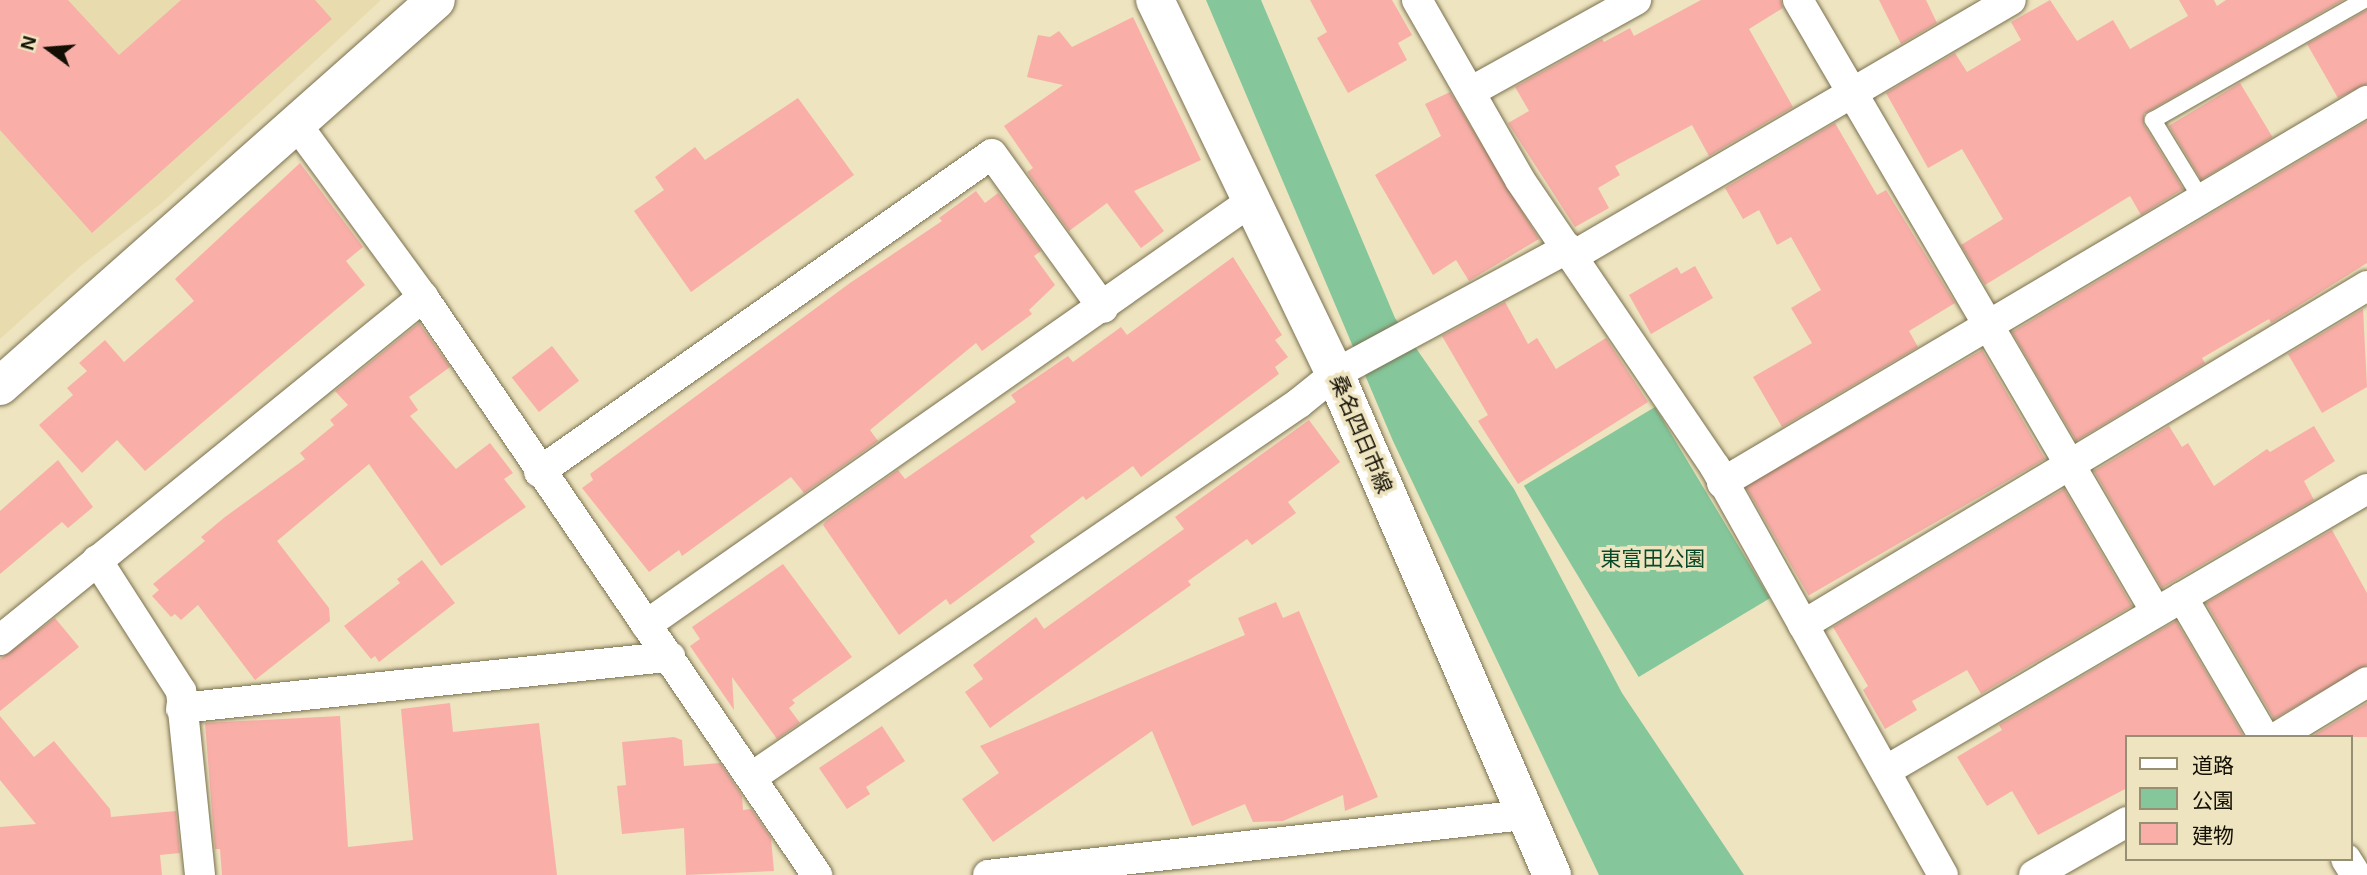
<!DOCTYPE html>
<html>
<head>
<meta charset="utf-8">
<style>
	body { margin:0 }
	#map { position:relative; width:2367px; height:875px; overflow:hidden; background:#eee4bf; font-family:Arial,"Noto Sans JP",sans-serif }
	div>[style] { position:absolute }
	.built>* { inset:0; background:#e8dcaf }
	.green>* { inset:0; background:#85c79b; transform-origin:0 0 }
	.building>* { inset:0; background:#f9afa8; transform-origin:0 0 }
	.roads { filter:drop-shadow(0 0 2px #7a7150) drop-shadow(0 0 2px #7a7150) }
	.service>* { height:16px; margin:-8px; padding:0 8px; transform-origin:8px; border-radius:8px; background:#fff }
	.minor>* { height:30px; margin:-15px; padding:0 15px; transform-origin:15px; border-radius:15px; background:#fff }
	.tertiary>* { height:38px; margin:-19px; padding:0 19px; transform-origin:19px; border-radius:19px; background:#fff }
	.secondary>* { height:38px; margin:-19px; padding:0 19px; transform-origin:19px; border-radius:19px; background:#fff }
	span { translate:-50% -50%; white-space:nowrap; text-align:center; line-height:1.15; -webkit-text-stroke:7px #eee4bf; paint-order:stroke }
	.street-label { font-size:21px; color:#130f04 }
	.park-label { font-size:21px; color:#094928 }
	.legend { position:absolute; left:2125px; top:735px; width:228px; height:126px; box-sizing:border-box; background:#eee4bf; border:2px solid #968f74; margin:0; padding:9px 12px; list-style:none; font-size:21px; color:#130f04 }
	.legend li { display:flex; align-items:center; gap:14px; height:35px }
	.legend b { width:35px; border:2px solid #968f74 }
	.north { position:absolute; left:14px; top:14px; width:70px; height:70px; -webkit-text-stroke:5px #eee4bf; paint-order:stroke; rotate:286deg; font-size:19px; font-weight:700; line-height:28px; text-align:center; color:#130f04 }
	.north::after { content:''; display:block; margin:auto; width:24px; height:32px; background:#130f04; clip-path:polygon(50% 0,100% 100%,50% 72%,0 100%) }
</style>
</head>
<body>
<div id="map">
	<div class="built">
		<i style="clip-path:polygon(0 0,381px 0,163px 202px,82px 265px,0 339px)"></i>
	</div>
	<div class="green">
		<i style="clip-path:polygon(1206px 0,1261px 0,1395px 318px,1514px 489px,1622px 693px,1744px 875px,1599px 875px,1393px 441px)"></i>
		<i style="left:1655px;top:407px;width:223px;height:153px;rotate:59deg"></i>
	</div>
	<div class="building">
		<i style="clip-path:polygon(0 0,68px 0,119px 55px,181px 0,315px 0,332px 19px,92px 233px,0 130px)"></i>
		<i style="clip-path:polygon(1310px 0,1392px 0,1412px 35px,1398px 43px,1407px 60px,1348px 93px,1317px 38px,1327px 32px)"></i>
		<i style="clip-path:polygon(1701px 0,1781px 0,1783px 8px,1749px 29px,1793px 107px,1709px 156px,1692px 125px,1615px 166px,1620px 175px,1598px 188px,1609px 208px,1575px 227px,1508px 123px,1529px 111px,1515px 87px,1602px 39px,1604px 42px,1630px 28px,1634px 36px)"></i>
		<i style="clip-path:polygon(1879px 0,1926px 0,1937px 23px,1901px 44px)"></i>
		<i style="clip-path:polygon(2050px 0,2077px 41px,2113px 20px,2130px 49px,2188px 16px,2179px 0,2214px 0,2217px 6px,2226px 0,2343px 0,2144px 114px,2144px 125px,2183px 189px,2141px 215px,2130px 196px,1985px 285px,1961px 245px,2003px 219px,1962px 149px,1928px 168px,1886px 93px,1955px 53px,1967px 72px,2021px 40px,2011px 22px)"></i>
		<i style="clip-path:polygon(2367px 10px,2367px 84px,2338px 98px,2307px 44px)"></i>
		<i style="clip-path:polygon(1133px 17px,1201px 160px,1134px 191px,1164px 231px,1141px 248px,1107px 203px,1069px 231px,1027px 172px,1033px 168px,1004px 126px,1063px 85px,1027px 77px,1038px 35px,1050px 37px,1059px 31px,1072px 47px)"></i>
		<i style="left:2240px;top:83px;width:63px;height:83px;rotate:59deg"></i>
		<i style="clip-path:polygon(1450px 92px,1539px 239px,1469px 281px,1456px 260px,1433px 275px,1375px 175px,1441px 136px,1425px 104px)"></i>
		<i style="clip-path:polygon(798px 98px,854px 175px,691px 292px,634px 211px,664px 190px,655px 177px,695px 147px,705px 160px)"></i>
		<i style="clip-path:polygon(2367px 121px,2367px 263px,2271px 323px,2269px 319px,2202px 358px,2205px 363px,2076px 441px,2012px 332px)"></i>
		<i style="clip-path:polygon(1835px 123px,1877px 195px,1886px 190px,1955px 303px,1909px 331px,1918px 347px,1782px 427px,1753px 377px,1812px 343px,1791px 308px,1821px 290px,1791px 237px,1777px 245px,1759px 210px,1743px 219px,1725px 188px)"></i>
		<i style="clip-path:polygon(300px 163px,363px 247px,346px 261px,365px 285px,145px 471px,117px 440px,82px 473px,39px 425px,73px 395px,67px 388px,87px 371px,79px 363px,105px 340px,124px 362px,194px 301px,175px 279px)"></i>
		<i style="clip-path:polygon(976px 191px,985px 203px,998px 193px,1041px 251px,1034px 256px,1055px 285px,1029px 310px,1032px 314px,982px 351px,976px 343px,870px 430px,878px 441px,804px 493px,791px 477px,682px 556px,679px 550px,649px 572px,582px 488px,593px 480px,590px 474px,850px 283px,942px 221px,939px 218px)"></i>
		<i style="clip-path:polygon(1233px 257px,1282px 335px,1275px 340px,1288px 357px,1275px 367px,1279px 374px,1141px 477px,1133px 466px,1086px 500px,1083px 496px,1030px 536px,1035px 542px,950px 605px,946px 599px,899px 635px,823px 525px,826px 521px,898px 470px,905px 479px,1016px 402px,1011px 395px,1068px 356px,1073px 362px,1121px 327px,1127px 335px)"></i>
		<i style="clip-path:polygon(1695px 266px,1713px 298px,1651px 334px,1629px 295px,1677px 267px,1681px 274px)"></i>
		<i style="clip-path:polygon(1505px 302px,1528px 344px,1537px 338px,1556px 369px,1606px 338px,1648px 402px,1518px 484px,1478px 421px,1488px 415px,1442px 336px)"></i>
		<i style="clip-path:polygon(2363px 309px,2367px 387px,2322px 413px,2288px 354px)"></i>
		<i style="clip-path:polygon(419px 323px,450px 367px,409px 397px,418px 410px,410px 416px,456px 469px,490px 443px,513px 473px,504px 479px,526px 507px,441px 566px,369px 464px,277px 541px,329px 608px,330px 621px,255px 680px,198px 605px,181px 620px,175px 614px,171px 617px,152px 596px,159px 590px,153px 584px,205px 541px,201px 537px,225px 517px,305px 459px,300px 453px,334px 425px,330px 420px,348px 405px,335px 391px)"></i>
		<i style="left:552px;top:346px;width:44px;height:51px;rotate:52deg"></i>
		<i style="left:1982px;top:350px;width:126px;height:273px;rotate:60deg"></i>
		<i style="clip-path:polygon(1309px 420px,1340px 462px,1288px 502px,1296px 513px,1252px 545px,1247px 539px,1188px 581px,1191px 585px,990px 728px,965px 692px,983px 679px,973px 665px,1036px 617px,1044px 629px,1184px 529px,1175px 517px)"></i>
		<i style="clip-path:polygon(2169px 426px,2182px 447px,2188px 443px,2214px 486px,2267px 449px,2270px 452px,2314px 426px,2335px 461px,2304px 481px,2314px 500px,2162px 588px,2094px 471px)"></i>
		<i style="clip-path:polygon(58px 460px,93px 507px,68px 528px,62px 522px,0 574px,0 511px)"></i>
		<i style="clip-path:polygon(2064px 489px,2132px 606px,1981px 694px,1967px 670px,1912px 701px,1917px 710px,1885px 729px,1863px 690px,1868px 686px,1833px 627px)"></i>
		<i style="clip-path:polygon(2332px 530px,2367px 593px,2367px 665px,2274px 719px,2206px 603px)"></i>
		<i style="clip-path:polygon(422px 560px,455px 603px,379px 662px,375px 656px,371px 659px,344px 626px,400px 583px,397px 579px)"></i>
		<i style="clip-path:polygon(783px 564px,852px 657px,792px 700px,795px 703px,789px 708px,800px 723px,777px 739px,732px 677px,734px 710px,690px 646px,700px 639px,692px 627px)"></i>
		<i style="clip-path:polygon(1276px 602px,1283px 618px,1299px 611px,1378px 797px,1345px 811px,1343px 795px,1283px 821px,1253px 822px,1245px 804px,1192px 826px,1152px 731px,993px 842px,962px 799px,999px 773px,980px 746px,1245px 635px,1238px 618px)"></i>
		<i style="clip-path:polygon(55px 618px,79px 647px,0 711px,0 659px)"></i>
		<i style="clip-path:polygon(2176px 621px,2244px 737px,2127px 737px,2127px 788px,2038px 835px,2012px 791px,1987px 806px,1957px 757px,2002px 730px,1999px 725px)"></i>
		<i style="clip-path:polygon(450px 703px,453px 732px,539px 723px,557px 875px,222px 875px,220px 849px,215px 849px,205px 723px,340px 716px,348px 847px,413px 840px,401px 709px)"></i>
		<i style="clip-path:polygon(2367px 703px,2367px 737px,2311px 737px)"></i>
		<i style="clip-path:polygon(0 716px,34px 757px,54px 741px,110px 809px,111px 817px,176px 811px,180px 853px,160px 855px,162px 875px,0 875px,0 827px,36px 824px,0 780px)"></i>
		<i style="clip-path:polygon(882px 726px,905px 761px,866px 787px,870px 794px,847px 809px,819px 768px)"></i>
		<i style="clip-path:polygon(674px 737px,682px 740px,684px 766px,720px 763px,742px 796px,743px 810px,751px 809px,771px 838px,774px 871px,686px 875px,684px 828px,622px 834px,617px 786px,626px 785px,622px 742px)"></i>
	</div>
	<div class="roads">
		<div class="service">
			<i style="left:2202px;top:200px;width:94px;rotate:-121.5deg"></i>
			<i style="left:2153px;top:120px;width:243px;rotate:-29.6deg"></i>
		</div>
		<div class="minor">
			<i style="left:1417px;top:0;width:207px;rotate:60.2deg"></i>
			<i style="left:1520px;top:180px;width:347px;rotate:55.8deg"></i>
			<i style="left:1715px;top:467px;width:467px;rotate:60.8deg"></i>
			<i style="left:1798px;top:0;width:709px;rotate:59.67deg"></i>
			<i style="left:1470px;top:92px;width:190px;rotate:-29deg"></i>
			<i style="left:297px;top:125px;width:213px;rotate:53.8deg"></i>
			<i style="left:423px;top:297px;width:700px;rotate:55.72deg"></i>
			<i style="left:1573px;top:256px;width:507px;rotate:-30.31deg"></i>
			<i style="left:539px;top:472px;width:553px;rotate:-35.07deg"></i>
			<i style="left:992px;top:154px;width:190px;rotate:54.2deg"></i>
			<i style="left:1722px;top:483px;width:750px;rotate:-30.64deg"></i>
			<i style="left:97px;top:560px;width:156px;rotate:57.3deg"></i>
			<i style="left:181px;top:691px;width:185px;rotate:84.1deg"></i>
			<i style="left:2182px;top:597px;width:162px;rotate:59.6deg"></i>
			<i style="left:646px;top:625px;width:737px;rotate:-35deg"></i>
			<i style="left:1803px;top:625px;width:658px;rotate:-31.01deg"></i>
			<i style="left:0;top:640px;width:545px;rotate:-39.04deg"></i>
			<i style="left:181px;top:708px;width:492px;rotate:-6deg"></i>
			<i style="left:2277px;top:737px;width:105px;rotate:-31.4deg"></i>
			<i style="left:1887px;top:770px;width:556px;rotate:-30.35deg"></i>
			<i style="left:752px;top:777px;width:663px;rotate:-34.36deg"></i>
			<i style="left:1299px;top:403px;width:46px;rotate:-38.9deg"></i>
			<i style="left:1335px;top:374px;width:265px;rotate:-28.4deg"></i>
			<i style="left:2346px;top:859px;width:19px;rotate:58deg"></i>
			<i style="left:988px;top:875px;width:539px;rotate:-6.39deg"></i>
			<i style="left:2034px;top:875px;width:107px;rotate:-29.7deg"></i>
		</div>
		<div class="tertiary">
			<i style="left:0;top:386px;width:582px;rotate:-41.52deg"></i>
		</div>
		<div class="secondary">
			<i style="left:1155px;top:0;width:415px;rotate:64.3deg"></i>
			<i style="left:1335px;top:374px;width:546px;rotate:66.58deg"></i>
		</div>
	</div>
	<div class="street-label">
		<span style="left:1361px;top:434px;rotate:67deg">桑名四日市線</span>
	</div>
	<div class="park-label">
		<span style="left:1653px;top:559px">東富田公園</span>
	</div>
	<ul class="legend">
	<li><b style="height:9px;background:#fff"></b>道路</li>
	<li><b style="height:19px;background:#85c79b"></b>公園</li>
	<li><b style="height:19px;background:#f9afa8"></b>建物</li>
	</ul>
	<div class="north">N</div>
</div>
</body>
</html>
